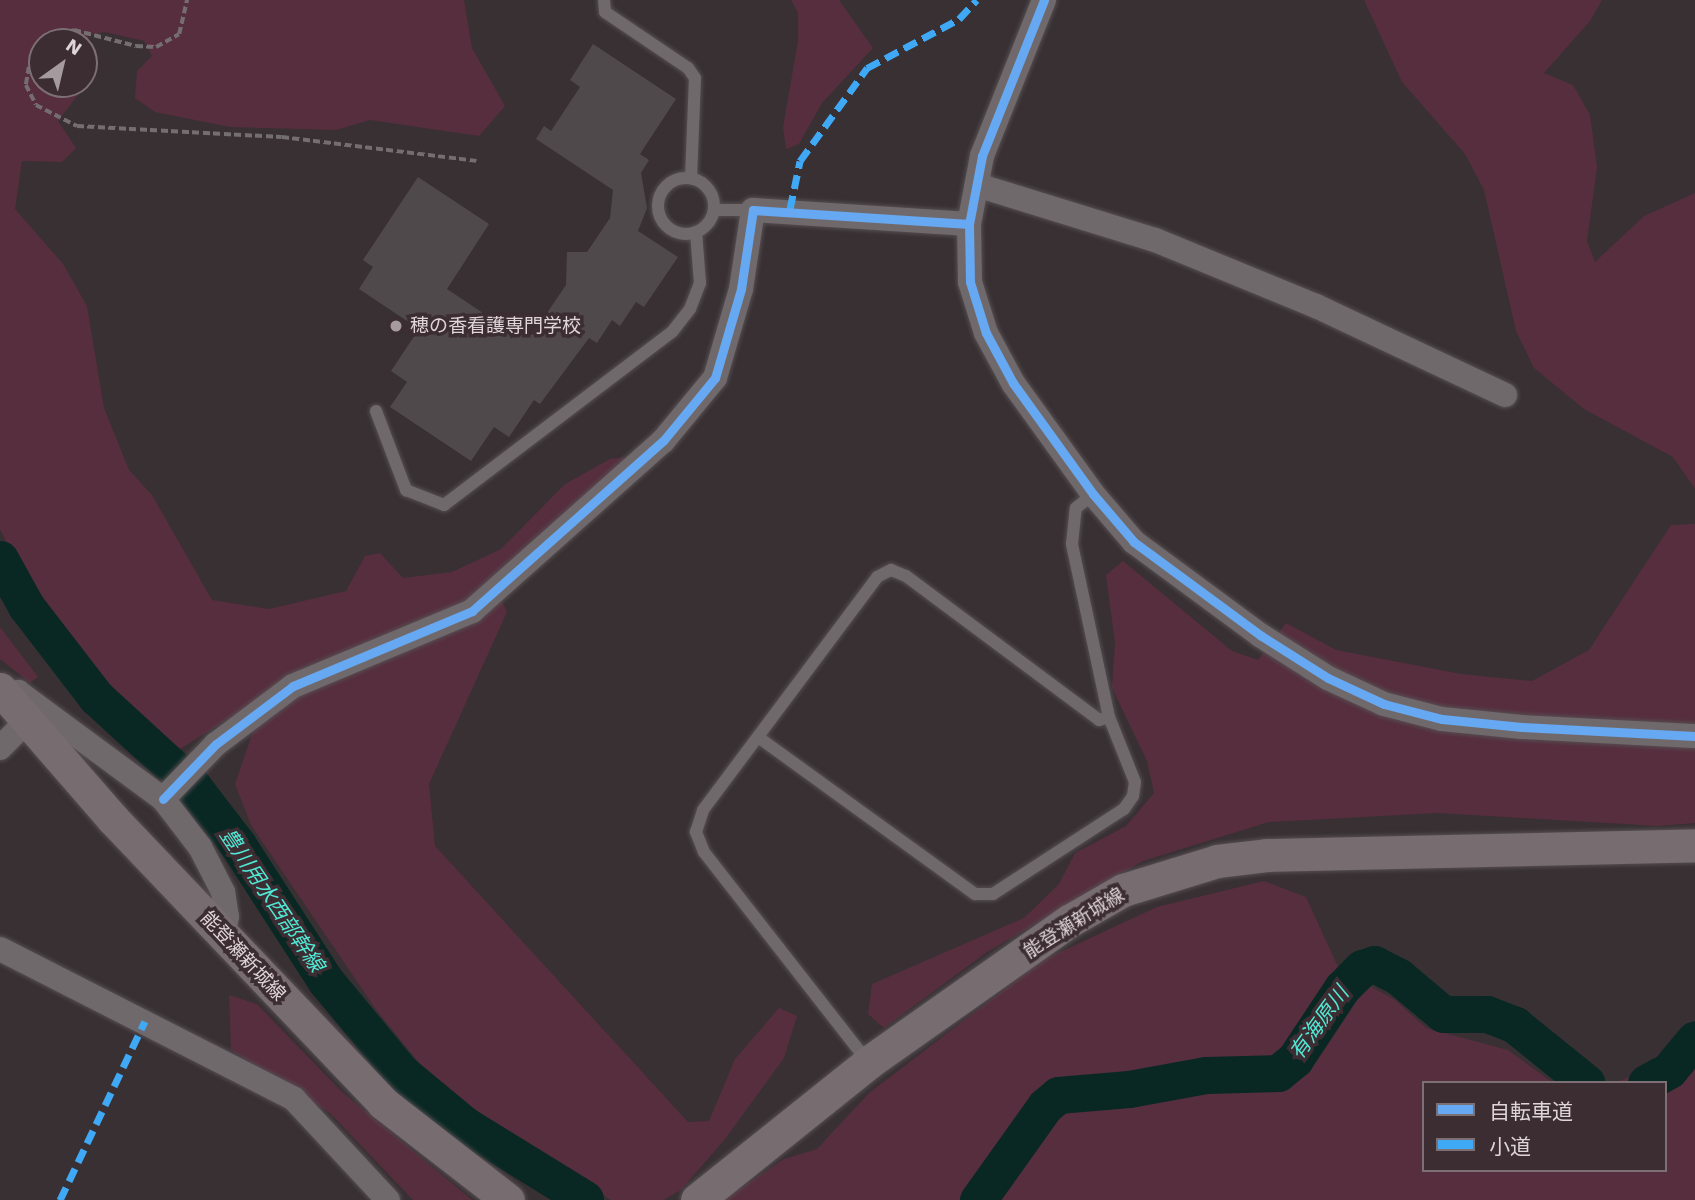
<!DOCTYPE html>
<html>
<head>
<meta charset="utf-8">
<style>
	body { margin:0 }
	#map { position:relative; width:1695px; height:1200px; overflow:hidden; background:#383033; font-family:"Work Sans","Noto Sans JP",sans-serif }
	div>[style] { position:absolute }
	.green>* { inset:0; background:#572e3e }
	.river>* { height:37px; margin:-18.5px; padding:0 18.5px; transform-origin:18.5px; border-radius:18.5px; background:#092824 }
	.building>* { inset:0; background:#50494b }
	.path>* { height:3.5px; margin-top:-1.75px; transform-origin:0; background:repeating-linear-gradient(90deg,#746e70 0 7px,transparent 0 10.5px) }
	.roads { filter:drop-shadow(0 0 2px #554e51) drop-shadow(0 0 2px #554e51) }
	.service>* { height:12px; margin:-6px; padding:0 6px; transform-origin:6px; border-radius:6px; background:#70696b }
	.service>.ring { margin:-6px; padding:0; box-sizing:content-box; background:none; border:12px solid #70696b; border-radius:50% }
	.minor>* { height:24px; margin:-12px; padding:0 12px; transform-origin:12px; border-radius:12px; background:#70696b }
	.secondary>* { height:33px; margin:-16.5px; padding:0 16.5px; transform-origin:16.5px; border-radius:16.5px; background:#776c70 }
	.quiet>* { height:7px; margin-top:-3.5px; transform-origin:0; background:repeating-linear-gradient(90deg,#3fa9f5 0 14px,transparent 0 21px) }
	.cycleway>* { height:9px; margin:-4.5px; padding:0 4.5px; transform-origin:4.5px; border-radius:4.5px; background:#66a8f1 }
	.dots>* { width:19px; height:19px; translate:-50% -50%; box-sizing:border-box; border:4px solid #3c2d32; border-radius:50% }
	span { translate:-50% -50%; white-space:nowrap; text-align:center; line-height:1.15; -webkit-text-stroke:7px #3c2d32; paint-order:stroke }
	.poi-label { font-size:19px; color:#dfd5d8 }
	.left { translate:0 -50%; text-align:left }
	.street-label { font-size:19px; color:#dfd5d8 }
	.water-label { font-size:21px; color:#50e9d5; font-style:italic }
	.legend { position:absolute; left:1422px; top:1081px; width:245px; height:91px; box-sizing:border-box; background:#3c2d32; border:2px solid #7d7074; margin:0; padding:9px 12px; list-style:none; font-size:21px; color:#dfd5d8 }
	.legend li { display:flex; align-items:center; gap:14px; height:35px }
	.legend b { width:35px; border:2px solid #7d7074 }
	.north { position:absolute; left:28px; top:28px; width:70px; height:70px; box-sizing:border-box; background:#3c2d32; border:2px solid #7d7074; border-radius:50%; rotate:34deg; font-size:19px; font-weight:700; line-height:28px; text-align:center; color:#dfd5d8 }
	.north::after { content:''; display:block; margin:auto; width:24px; height:32px; background:#a59b9e; clip-path:polygon(50% 0,100% 100%,50% 72%,0 100%) }
</style>
</head>
<body>
<div id="map">
	<div class="green">
		<i style="clip-path:polygon(evenodd,0 0,464px 0,472px 48px,505px 106px,479px 136px,370px 120px,336px 130px,230px 127px,155px 112px,135px 98px,137px 71px,152px 56px,144px 41px,105px 32px,87px 35px,97px 53px,93px 75px,58px 121px,76px 148px,62px 162px,22px 161px,15px 209px,63px 264px,87px 306px,104px 408px,129px 470px,152px 495px,212px 600px,269px 609px,346px 591px,365px 556px,380px 553px,403px 578px,452px 572px,501px 549px,565px 484px,610px 459px,634px 456px,494px 585px,507px 612px,429px 784px,435px 846px,688px 1122px,709px 1121px,735px 1059px,779px 1008px,797px 1016px,784px 1058px,725px 1139px,681px 1190px,663px 1200px,611px 1200px,443px 1092px,377px 1011px,251px 825px,235px 784px,256px 723px,241px 711px,180px 749px,154px 738px,73px 650px,18px 564px,0 529px,0 0,42px 42px,84px 42px,84px 84px,42px 84px,42px 42px)"></i>
		<i style="clip-path:polygon(791px 0,839px 0,873px 48px,822px 103px,799px 144px,786px 149px,783px 127px,798px 41px,798px 13px)"></i>
		<i style="clip-path:polygon(1364px 0,1602px 0,1590px 21px,1544px 73px,1573px 85px,1590px 115px,1597px 167px,1587px 241px,1595px 262px,1644px 216px,1695px 193px,1695px 489px,1673px 457px,1584px 409px,1534px 368px,1516px 331px,1484px 190px,1465px 154px,1402px 82px)"></i>
		<i style="clip-path:polygon(1695px 524px,1695px 823px,1658px 826px,1437px 813px,1269px 822px,1143px 861px,987px 952px,884px 1028px,868px 1014px,872px 984px,1024px 918px,1059px 884px,1075px 853px,1126px 826px,1154px 793px,1147px 761px,1112px 688px,1115px 643px,1106px 575px,1123px 561px,1232px 651px,1258px 660px,1286px 623px,1336px 650px,1461px 674px,1532px 681px,1589px 650px,1671px 525px)"></i>
		<i style="clip-path:polygon(0 627px,38px 677px,30px 683px,0 659px)"></i>
		<i style="clip-path:polygon(1264px 881px,1306px 897px,1339px 969px,1395px 1000px,1426px 1028px,1508px 1050px,1553px 1083px,1424px 1083px,1424px 1170px,1665px 1170px,1665px 1083px,1613px 1083px,1633px 1076px,1695px 1022px,1695px 1200px,723px 1200px,784px 1159px,817px 1149px,869px 1093px,1043px 960px,1157px 907px)"></i>
		<i style="clip-path:polygon(229px 995px,257px 1004px,341px 1091px,472px 1200px,413px 1200px,330px 1113px,231px 1050px)"></i>
	</div>
	<div class="river">
		<i style="left:0;top:559px;width:54px;rotate:61deg"></i>
		<i style="left:26px;top:606px;width:115px;rotate:52.4deg"></i>
		<i style="left:96px;top:697px;width:130px;rotate:42.5deg"></i>
		<i style="left:192px;top:785px;width:76px;rotate:52.5deg"></i>
		<i style="left:238px;top:845px;width:161px;rotate:57.2deg"></i>
		<i style="left:325px;top:980px;width:119px;rotate:50.4deg"></i>
		<i style="left:401px;top:1072px;width:83px;rotate:39.6deg"></i>
		<i style="left:465px;top:1125px;width:141px;rotate:31.7deg"></i>
		<i style="left:1646px;top:1083px;width:26px;rotate:-29deg"></i>
		<i style="left:1669px;top:1070px;width:40px;rotate:-50deg"></i>
		<i style="left:978px;top:1200px;width:115px;rotate:-54.5deg"></i>
		<i style="left:1045px;top:1106px;width:17px;rotate:-40deg"></i>
		<i style="left:1058px;top:1095px;width:71px;rotate:-4.8deg"></i>
		<i style="left:1129px;top:1089px;width:78px;rotate:-10.3deg"></i>
		<i style="left:1206px;top:1075px;width:72px;rotate:-1.6deg"></i>
		<i style="left:1278px;top:1073px;width:22px;rotate:-39deg"></i>
		<i style="left:1295px;top:1059px;width:85px;rotate:-56.5deg"></i>
		<i style="left:1342px;top:988px;width:28px;rotate:-45deg"></i>
		<i style="left:1362px;top:968px;width:13px;rotate:-18deg"></i>
		<i style="left:1374px;top:964px;width:28px;rotate:27deg"></i>
		<i style="left:1399px;top:977px;width:57px;rotate:40.1deg"></i>
		<i style="left:1443px;top:1014px;width:44px"></i>
		<i style="left:1487px;top:1014px;width:30px;rotate:21deg"></i>
		<i style="left:1515px;top:1025px;width:92px;rotate:38.9deg"></i>
	</div>
	<div class="building">
		<i style="clip-path:polygon(593px 44px,676px 99px,640px 154px,649px 160px,641px 173px,647px 208px,638px 231px,678px 257px,644px 307px,636px 302px,620px 326px,612px 320px,597px 343px,589px 338px,540px 404px,534px 400px,509px 437px,494px 427px,471px 461px,390px 407px,407px 382px,391px 371px,419px 329px,359px 289px,373px 267px,363px 260px,418px 177px,489px 224px,447px 289px,513px 333px,532px 335px,566px 285px,567px 252px,587px 252px,610px 218px,613px 190px,536px 139px,544px 126px,551px 131px,580px 87px,570px 80px)"></i>
	</div>
	<div class="path">
		<i style="left:51px;top:42px;width:26px;rotate:-28deg"></i>
		<i style="left:74px;top:30px;width:64px;rotate:14.5deg"></i>
		<i style="left:136px;top:46px;width:20px;rotate:3deg"></i>
		<i style="left:156px;top:47px;width:26px;rotate:-29deg"></i>
		<i style="left:179px;top:34px;width:35px;rotate:-77deg"></i>
		<i style="left:42px;top:51px;width:21px;rotate:129deg"></i>
		<i style="left:29px;top:67px;width:18px;rotate:99deg"></i>
		<i style="left:26px;top:85px;width:22px;rotate:63deg"></i>
		<i style="left:36px;top:105px;width:46px;rotate:27.1deg"></i>
		<i style="left:77px;top:126px;width:205px;rotate:3.1deg"></i>
		<i style="left:282px;top:137px;width:196px;rotate:7deg"></i>
	</div>
	<div class="roads">
		<div class="service">
			<i style="left:604px;top:0;width:12px;rotate:85deg"></i>
			<i style="left:605px;top:12px;width:100px;rotate:34deg"></i>
			<i style="left:688px;top:68px;width:12px;rotate:55deg"></i>
			<i style="left:695px;top:78px;width:100px;rotate:92.3deg"></i>
			<i class="ring" style="left:658px;top:178px;width:44px;height:44px"></i>
			<i style="left:714px;top:210px;width:39px"></i>
			<i style="left:376px;top:411px;width:85px;rotate:69.2deg"></i>
			<i style="left:406px;top:490px;width:41px;rotate:21.5deg"></i>
			<i style="left:444px;top:505px;width:286px;rotate:-37.2deg"></i>
			<i style="left:672px;top:332px;width:29px;rotate:-52deg"></i>
			<i style="left:690px;top:309px;width:28px;rotate:-69deg"></i>
			<i style="left:700px;top:283px;width:51px;rotate:-94.5deg"></i>
			<i style="left:758px;top:737px;width:268px;rotate:35.9deg"></i>
			<i style="left:975px;top:894px;width:18px"></i>
			<i style="left:993px;top:894px;width:156px;rotate:-33deg"></i>
			<i style="left:1124px;top:809px;width:16px;rotate:-55deg"></i>
			<i style="left:1133px;top:796px;width:14px;rotate:-82deg"></i>
			<i style="left:1135px;top:782px;width:70px;rotate:-111.8deg"></i>
			<i style="left:1109px;top:717px;width:177px;rotate:-102.1deg"></i>
			<i style="left:1072px;top:544px;width:36px;rotate:-84deg"></i>
			<i style="left:1076px;top:508px;width:22px;rotate:-39deg"></i>
			<i style="left:868px;top:1062px;width:266px;rotate:-128deg"></i>
			<i style="left:704px;top:852px;width:22px;rotate:-112deg"></i>
			<i style="left:696px;top:832px;width:23px;rotate:-72deg"></i>
			<i style="left:703px;top:810px;width:291px;rotate:-53.2deg"></i>
			<i style="left:877px;top:577px;width:16px;rotate:-27deg"></i>
			<i style="left:891px;top:570px;width:16px;rotate:22deg"></i>
			<i style="left:906px;top:576px;width:241px;rotate:36.7deg"></i>
			<i style="left:1099px;top:720px;width:10px;rotate:-17deg"></i>
		</div>
		<div class="minor">
			<i style="left:1044px;top:0;width:168px;rotate:111.7deg"></i>
			<i style="left:982px;top:156px;width:69px;rotate:100.8deg"></i>
			<i style="left:969px;top:224px;width:58px;rotate:89deg"></i>
			<i style="left:970px;top:282px;width:53px;rotate:72.6deg"></i>
			<i style="left:986px;top:333px;width:57px;rotate:61.6deg"></i>
			<i style="left:1013px;top:383px;width:137px;rotate:54.2deg"></i>
			<i style="left:1093px;top:494px;width:63px;rotate:49.5deg"></i>
			<i style="left:1134px;top:542px;width:157px;rotate:36.4deg"></i>
			<i style="left:1260px;top:635px;width:80px;rotate:32.3deg"></i>
			<i style="left:1328px;top:678px;width:62px;rotate:24.9deg"></i>
			<i style="left:1384px;top:704px;width:60px;rotate:14.5deg"></i>
			<i style="left:1442px;top:719px;width:80px;rotate:5.7deg"></i>
			<i style="left:1522px;top:727px;width:173px;rotate:3deg"></i>
			<i style="left:977px;top:185px;width:186px;rotate:17.2deg"></i>
			<i style="left:1155px;top:240px;width:174px;rotate:22.3deg"></i>
			<i style="left:1316px;top:306px;width:209px;rotate:25.2deg"></i>
			<i style="left:7px;top:698px;width:13px;rotate:-29deg"></i>
			<i style="left:18px;top:692px;width:180px;rotate:36.4deg"></i>
			<i style="left:163px;top:799px;width:61px;rotate:52.4deg"></i>
			<i style="left:200px;top:847px;width:51px;rotate:62.9deg"></i>
			<i style="left:223px;top:892px;width:25px;rotate:81deg"></i>
			<i style="left:227px;top:917px;width:18px;rotate:103deg"></i>
			<i style="left:0;top:748px;width:37px;rotate:-45deg"></i>
			<i style="left:163px;top:799px;width:76px;rotate:-46.1deg"></i>
			<i style="left:216px;top:744px;width:96px;rotate:-37deg"></i>
			<i style="left:293px;top:686px;width:194px;rotate:-22.7deg"></i>
			<i style="left:472px;top:611px;width:256px;rotate:-41.7deg"></i>
			<i style="left:663px;top:441px;width:82px;rotate:-50.5deg"></i>
			<i style="left:715px;top:378px;width:93px;rotate:-73.7deg"></i>
			<i style="left:741px;top:289px;width:80px;rotate:-81.4deg"></i>
			<i style="left:753px;top:210px;width:216px;rotate:3.7deg"></i>
			<i style="left:0;top:949px;width:330px;rotate:27deg"></i>
			<i style="left:294px;top:1099px;width:138px;rotate:47.1deg"></i>
		</div>
		<div class="secondary">
			<i style="left:0;top:689px;width:172px;rotate:49deg"></i>
			<i style="left:113px;top:819px;width:392px;rotate:46.4deg"></i>
			<i style="left:383px;top:1103px;width:158px;rotate:37.8deg"></i>
			<i style="left:697px;top:1200px;width:221px;rotate:-38.7deg"></i>
			<i style="left:869px;top:1062px;width:245px;rotate:-35.2deg"></i>
			<i style="left:1069px;top:921px;width:62px;rotate:-29.9deg"></i>
			<i style="left:1123px;top:890px;width:98px;rotate:-17.1deg"></i>
			<i style="left:1217px;top:861px;width:50px;rotate:-6.8deg"></i>
			<i style="left:1267px;top:855px;width:428px;rotate:-1.3deg"></i>
		</div>
	</div>
	<div class="quiet">
		<i style="left:790px;top:209px;width:49px;rotate:-78.2deg"></i>
		<i style="left:800px;top:161px;width:115px;rotate:-54.2deg"></i>
		<i style="left:867px;top:68px;width:104px;rotate:-28deg"></i>
		<i style="left:959px;top:19px;width:26px;rotate:-47deg"></i>
		<i style="left:60px;top:1200px;width:198px;rotate:-64.6deg"></i>
	</div>
	<div class="cycleway">
		<i style="left:1044px;top:0;width:168px;rotate:111.7deg"></i>
		<i style="left:982px;top:156px;width:69px;rotate:100.8deg"></i>
		<i style="left:969px;top:224px;width:58px;rotate:89deg"></i>
		<i style="left:970px;top:282px;width:53px;rotate:72.6deg"></i>
		<i style="left:986px;top:333px;width:57px;rotate:61.6deg"></i>
		<i style="left:1013px;top:383px;width:137px;rotate:54.2deg"></i>
		<i style="left:1093px;top:494px;width:63px;rotate:49.5deg"></i>
		<i style="left:1134px;top:542px;width:157px;rotate:36.4deg"></i>
		<i style="left:1260px;top:635px;width:80px;rotate:32.3deg"></i>
		<i style="left:1328px;top:678px;width:62px;rotate:24.9deg"></i>
		<i style="left:1384px;top:704px;width:60px;rotate:14.5deg"></i>
		<i style="left:1442px;top:719px;width:80px;rotate:5.7deg"></i>
		<i style="left:1522px;top:727px;width:173px;rotate:3deg"></i>
		<i style="left:163px;top:799px;width:76px;rotate:-46.1deg"></i>
		<i style="left:216px;top:744px;width:96px;rotate:-37deg"></i>
		<i style="left:293px;top:686px;width:194px;rotate:-22.7deg"></i>
		<i style="left:472px;top:611px;width:256px;rotate:-41.7deg"></i>
		<i style="left:663px;top:441px;width:82px;rotate:-50.5deg"></i>
		<i style="left:715px;top:378px;width:93px;rotate:-73.7deg"></i>
		<i style="left:741px;top:289px;width:80px;rotate:-81.4deg"></i>
		<i style="left:753px;top:210px;width:216px;rotate:3.7deg"></i>
	</div>
	<div class="dots">
		<i style="left:396px;top:326px;background:#a59b9e"></i>
	</div>
	<div class="poi-label">
		<span class="left" style="left:410px;top:326px">穂の香看護専門学校</span>
	</div>
	<div class="street-label">
		<span style="left:1074px;top:923px;rotate:-32deg">能登瀬新城線</span>
		<span style="left:243px;top:956px;rotate:47deg">能登瀬新城線</span>
	</div>
	<div class="water-label">
		<span style="left:272px;top:900px;rotate:56deg">豊川用水西部幹線</span>
		<span style="left:1319px;top:1023px;rotate:-54deg">有海原川</span>
	</div>
	<ul class="legend">
	<li><b style="height:9px;background:#66a8f1"></b>自転車道</li>
	<li><b style="height:9px;background:#3fa9f5"></b>小道</li>
	</ul>
	<div class="north">N</div>
</div>
</body>
</html>
